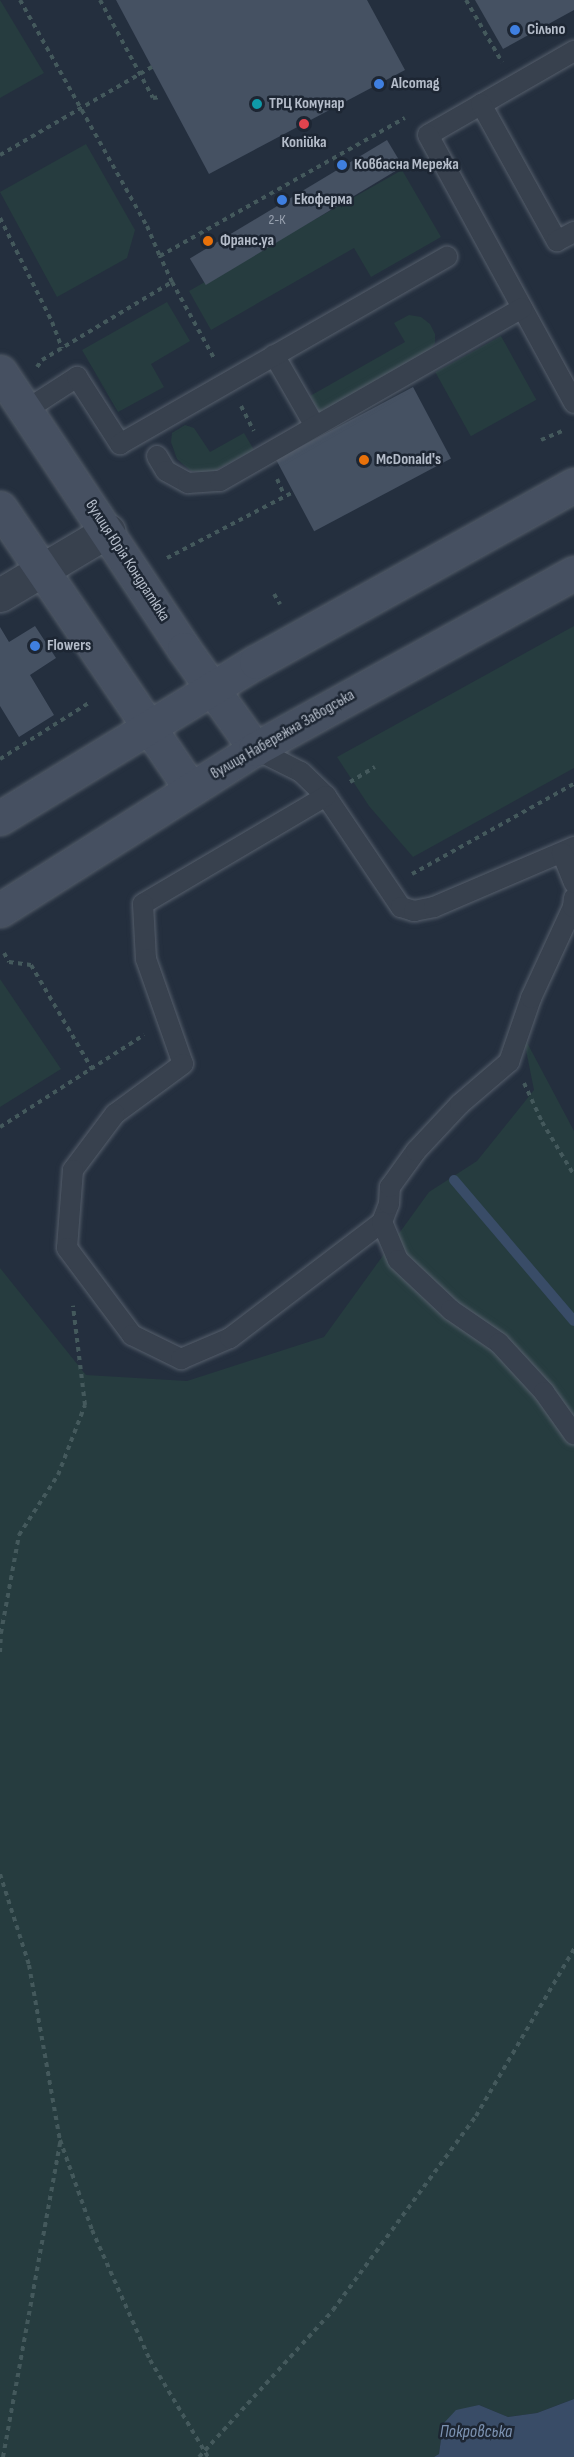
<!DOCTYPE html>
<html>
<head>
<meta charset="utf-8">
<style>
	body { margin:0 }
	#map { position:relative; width:574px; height:2457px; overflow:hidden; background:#242f3e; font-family:"Sofia Sans Condensed",sans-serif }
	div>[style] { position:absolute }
	.green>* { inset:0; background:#263c3f; transform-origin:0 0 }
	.water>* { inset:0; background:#394c67 }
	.stream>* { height:10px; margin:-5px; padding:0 5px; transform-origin:5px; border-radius:5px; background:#394c67 }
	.building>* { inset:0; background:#455162; transform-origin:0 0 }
	.path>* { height:4px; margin-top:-2px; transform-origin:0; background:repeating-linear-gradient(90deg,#44595c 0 4.5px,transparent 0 9px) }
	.roads { filter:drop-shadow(0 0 2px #565f6c) drop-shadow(0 0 2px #565f6c) }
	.lane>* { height:20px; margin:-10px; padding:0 10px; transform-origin:10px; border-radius:10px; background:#38414e }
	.street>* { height:33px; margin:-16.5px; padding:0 16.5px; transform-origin:16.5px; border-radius:16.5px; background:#38414e }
	.secondary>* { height:33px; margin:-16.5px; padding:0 16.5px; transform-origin:16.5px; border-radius:16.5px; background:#465061 }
	.dots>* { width:16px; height:16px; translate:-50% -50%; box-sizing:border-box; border:3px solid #1d2633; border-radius:50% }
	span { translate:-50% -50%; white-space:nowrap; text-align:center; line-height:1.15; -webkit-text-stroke:5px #1d2633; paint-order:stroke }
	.number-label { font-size:14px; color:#98a1af }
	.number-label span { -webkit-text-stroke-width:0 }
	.poi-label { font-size:16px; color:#b4bcc9; font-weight:700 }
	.left { translate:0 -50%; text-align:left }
	.street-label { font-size:16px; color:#b4bcc9 }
	.water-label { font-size:18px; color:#7c92b1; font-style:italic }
</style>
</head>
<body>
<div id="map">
	<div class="green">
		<i style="clip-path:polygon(0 0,44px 73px,0 98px)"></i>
		<i style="clip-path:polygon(86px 144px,135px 230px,127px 258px,57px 297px,0 192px)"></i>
		<i style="clip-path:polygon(402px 170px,441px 237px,371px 277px,354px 248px,211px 330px,189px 291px)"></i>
		<i style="clip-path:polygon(167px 302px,190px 341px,151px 364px,164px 387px,118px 412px,82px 350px)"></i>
		<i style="clip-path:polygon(409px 315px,421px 317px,430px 324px,435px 334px,435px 343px,429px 351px,320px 413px,310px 396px,405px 342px,394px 323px)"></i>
		<i style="left:501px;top:336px;width:73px;height:75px;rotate:61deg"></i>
		<i style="clip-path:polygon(185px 425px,194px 428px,210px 452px,244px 433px,254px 450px,210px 473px,191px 471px,177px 459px,171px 442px,172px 433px)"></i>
		<i style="clip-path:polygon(574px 626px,574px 768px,413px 857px,369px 806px,337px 757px)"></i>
		<i style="clip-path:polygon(0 979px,61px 1069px,0 1107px)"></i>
		<i style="clip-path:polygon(523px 1035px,574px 1131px,574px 2399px,537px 2413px,508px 2417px,479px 2405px,443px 2424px,439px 2454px,434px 2457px,0 2457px,0 1268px,86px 1375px,187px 1381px,324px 1337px,429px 1192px,477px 1161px,534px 1090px)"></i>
	</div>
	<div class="water">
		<i style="clip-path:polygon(574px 2399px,574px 2457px,434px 2457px,439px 2454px,443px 2424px,456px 2410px,479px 2405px,508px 2417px,537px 2413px)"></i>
	</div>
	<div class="stream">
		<i style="left:454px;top:1180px;width:185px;rotate:49.6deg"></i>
	</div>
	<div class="building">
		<i style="clip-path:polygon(116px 0,367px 0,405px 70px,209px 174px)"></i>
		<i style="clip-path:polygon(475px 0,574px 0,574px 10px,503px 49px)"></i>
		<i style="left:387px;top:140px;width:31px;height:230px;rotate:59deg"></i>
		<i style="left:413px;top:387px;width:81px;height:155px;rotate:62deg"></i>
		<i style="clip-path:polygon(35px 626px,56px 658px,30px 675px,54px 715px,19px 737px,0 706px,0 627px,9px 642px)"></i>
	</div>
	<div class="path">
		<i style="left:20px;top:0;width:259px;rotate:60.7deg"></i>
		<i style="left:147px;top:226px;width:33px;rotate:67deg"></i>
		<i style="left:100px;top:0;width:111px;rotate:61.6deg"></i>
		<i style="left:153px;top:98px;width:8px;rotate:-7deg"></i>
		<i style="left:466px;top:0;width:72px;rotate:59.9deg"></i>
		<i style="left:0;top:155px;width:176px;rotate:-30.1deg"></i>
		<i style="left:0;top:218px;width:116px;rotate:63.4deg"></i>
		<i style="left:52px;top:322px;width:28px;rotate:69deg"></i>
		<i style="left:172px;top:282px;width:87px;rotate:61.1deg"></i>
		<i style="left:37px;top:367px;width:9px;rotate:-54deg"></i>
		<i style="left:42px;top:360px;width:152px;rotate:-31deg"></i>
		<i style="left:172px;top:282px;width:29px;rotate:-115deg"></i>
		<i style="left:160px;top:256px;width:281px;rotate:-29.4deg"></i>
		<i style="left:241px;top:406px;width:28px;rotate:63deg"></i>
		<i style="left:541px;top:440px;width:26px;rotate:-23deg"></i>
		<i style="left:277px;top:479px;width:17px;rotate:66deg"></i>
		<i style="left:167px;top:558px;width:142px;rotate:-27.6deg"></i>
		<i style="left:274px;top:594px;width:12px;rotate:59deg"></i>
		<i style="left:0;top:759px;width:107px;rotate:-32.3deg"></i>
		<i style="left:350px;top:782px;width:29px;rotate:-31deg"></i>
		<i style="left:412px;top:874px;width:185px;rotate:-29.1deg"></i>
		<i style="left:4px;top:953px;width:10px;rotate:61deg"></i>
		<i style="left:9px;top:962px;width:22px;rotate:8deg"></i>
		<i style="left:31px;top:965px;width:121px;rotate:59.6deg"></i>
		<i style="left:524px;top:1083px;width:43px;rotate:65.2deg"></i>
		<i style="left:542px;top:1122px;width:62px;rotate:58.9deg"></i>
		<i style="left:0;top:1127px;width:171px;rotate:-32.6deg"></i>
		<i style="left:0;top:1652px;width:19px;rotate:-87deg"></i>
		<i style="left:1px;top:1633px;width:100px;rotate:-79.6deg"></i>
		<i style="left:19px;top:1535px;width:72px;rotate:-57deg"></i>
		<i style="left:58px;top:1475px;width:75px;rotate:-68.9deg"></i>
		<i style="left:85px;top:1405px;width:100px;rotate:-96.9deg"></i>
		<i style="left:0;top:1874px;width:96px;rotate:72.3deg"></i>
		<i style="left:29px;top:1965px;width:178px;rotate:80deg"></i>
		<i style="left:60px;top:2140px;width:96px;rotate:70.4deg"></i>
		<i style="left:92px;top:2230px;width:142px;rotate:66deg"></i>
		<i style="left:150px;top:2360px;width:113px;rotate:59.1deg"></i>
		<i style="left:3px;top:2457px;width:320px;rotate:-79.7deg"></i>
		<i style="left:199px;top:2457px;width:199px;rotate:-47.6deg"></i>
		<i style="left:333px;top:2310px;width:241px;rotate:-53.6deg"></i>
		<i style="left:476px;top:2116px;width:194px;rotate:-59.6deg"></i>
	</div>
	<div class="roads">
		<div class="lane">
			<i style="left:574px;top:51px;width:168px;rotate:150.1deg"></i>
			<i style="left:428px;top:135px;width:305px;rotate:61.4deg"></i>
			<i style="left:481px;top:104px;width:157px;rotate:61deg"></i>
			<i style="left:557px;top:241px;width:19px;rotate:-28deg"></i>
			<i style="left:274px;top:355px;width:82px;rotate:60deg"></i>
			<i style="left:26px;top:410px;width:61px;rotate:-32.9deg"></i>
			<i style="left:77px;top:377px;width:80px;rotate:57.3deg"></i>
			<i style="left:120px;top:444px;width:377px;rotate:-29.8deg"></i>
			<i style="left:157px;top:456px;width:17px;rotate:59deg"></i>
			<i style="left:166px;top:471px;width:25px;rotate:29deg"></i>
			<i style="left:188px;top:483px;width:32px;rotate:-4deg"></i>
			<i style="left:220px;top:481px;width:348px;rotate:-29.8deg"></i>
			<i style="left:255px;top:749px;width:51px;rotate:26.6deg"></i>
			<i style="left:301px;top:772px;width:35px;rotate:44deg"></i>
			<i style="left:326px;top:796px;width:134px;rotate:56deg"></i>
			<i style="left:401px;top:907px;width:14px;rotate:17deg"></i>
			<i style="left:414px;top:911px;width:20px;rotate:-11deg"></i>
			<i style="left:434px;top:907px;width:152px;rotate:-23.2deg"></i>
			<i style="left:326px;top:796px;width:212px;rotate:149.5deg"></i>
			<i style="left:143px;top:904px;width:55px;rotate:86.9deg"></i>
			<i style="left:146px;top:959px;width:111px;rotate:70.6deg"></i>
			<i style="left:183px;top:1064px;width:84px;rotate:143.7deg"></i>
			<i style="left:115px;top:1114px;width:70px;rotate:126.9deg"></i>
			<i style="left:73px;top:1170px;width:78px;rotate:94.4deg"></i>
			<i style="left:67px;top:1248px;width:109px;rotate:53.2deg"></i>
			<i style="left:132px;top:1335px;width:55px;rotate:26.1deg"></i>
			<i style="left:181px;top:1359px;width:53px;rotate:-23.2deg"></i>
			<i style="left:230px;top:1338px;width:191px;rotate:-37.3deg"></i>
			<i style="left:382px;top:1222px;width:19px;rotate:-69deg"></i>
			<i style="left:389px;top:1204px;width:17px;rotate:-87deg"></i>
			<i style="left:390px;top:1187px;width:44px;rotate:-54.2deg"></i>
			<i style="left:416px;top:1151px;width:64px;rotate:-46.9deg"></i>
			<i style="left:460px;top:1104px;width:65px;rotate:-40.6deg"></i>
			<i style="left:509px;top:1062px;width:68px;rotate:-71deg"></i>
			<i style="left:531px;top:998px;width:100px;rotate:-65.2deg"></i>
			<i style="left:573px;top:907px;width:9px;rotate:-84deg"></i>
			<i style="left:562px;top:853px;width:32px;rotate:68deg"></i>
			<i style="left:382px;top:1222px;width:41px;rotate:67.2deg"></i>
			<i style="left:398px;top:1260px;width:73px;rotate:43.3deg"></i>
			<i style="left:451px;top:1310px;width:58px;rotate:34.5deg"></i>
			<i style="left:499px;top:1343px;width:67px;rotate:47.4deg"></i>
			<i style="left:544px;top:1392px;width:52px;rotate:54.5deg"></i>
		</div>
		<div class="street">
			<i style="left:0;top:595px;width:126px;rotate:-30.7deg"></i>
		</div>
		<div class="secondary">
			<i style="left:0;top:372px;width:333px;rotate:56.4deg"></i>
			<i style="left:184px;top:649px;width:123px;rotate:54.6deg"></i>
			<i style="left:0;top:508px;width:340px;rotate:55.8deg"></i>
			<i style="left:0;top:818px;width:300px;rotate:-31.4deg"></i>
			<i style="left:256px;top:662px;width:364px;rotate:-29.1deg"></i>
			<i style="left:0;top:910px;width:302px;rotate:-32.3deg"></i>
			<i style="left:255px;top:749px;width:364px;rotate:-28.9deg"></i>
		</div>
	</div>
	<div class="dots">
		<i style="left:515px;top:30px;background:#3f7fe0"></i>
		<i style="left:379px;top:84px;background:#3f7fe0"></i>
		<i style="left:257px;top:104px;background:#0f9aa8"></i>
		<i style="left:304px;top:124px;background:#e0444e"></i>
		<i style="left:342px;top:165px;background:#3f7fe0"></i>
		<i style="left:282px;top:200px;background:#3f7fe0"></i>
		<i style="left:208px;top:241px;background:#e8710a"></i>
		<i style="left:364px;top:460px;background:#e8710a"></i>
		<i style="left:35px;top:646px;background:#3f7fe0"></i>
	</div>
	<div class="number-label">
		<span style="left:277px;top:220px">2-К</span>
	</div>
	<div class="poi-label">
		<span class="left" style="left:527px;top:30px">Сільпо</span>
		<span class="left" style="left:391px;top:84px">Alcomag</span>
		<span class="left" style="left:269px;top:104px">ТРЦ Комунар</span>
		<span style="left:304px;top:143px">Копійка</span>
		<span class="left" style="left:354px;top:165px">Ковбасна Мережа</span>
		<span class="left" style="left:294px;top:200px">Екоферма</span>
		<span class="left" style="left:220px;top:241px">Франс.уа</span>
		<span class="left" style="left:376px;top:460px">McDonald's</span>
		<span class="left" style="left:47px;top:646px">Flowers</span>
	</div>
	<div class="street-label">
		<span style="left:127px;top:561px;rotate:57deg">вулиця Юрія Кондратюка</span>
		<span style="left:283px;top:735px;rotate:-30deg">вулиця Набережна Заводська</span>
	</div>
	<div class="water-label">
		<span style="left:476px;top:2432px">Покровська</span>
	</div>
</div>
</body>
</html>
